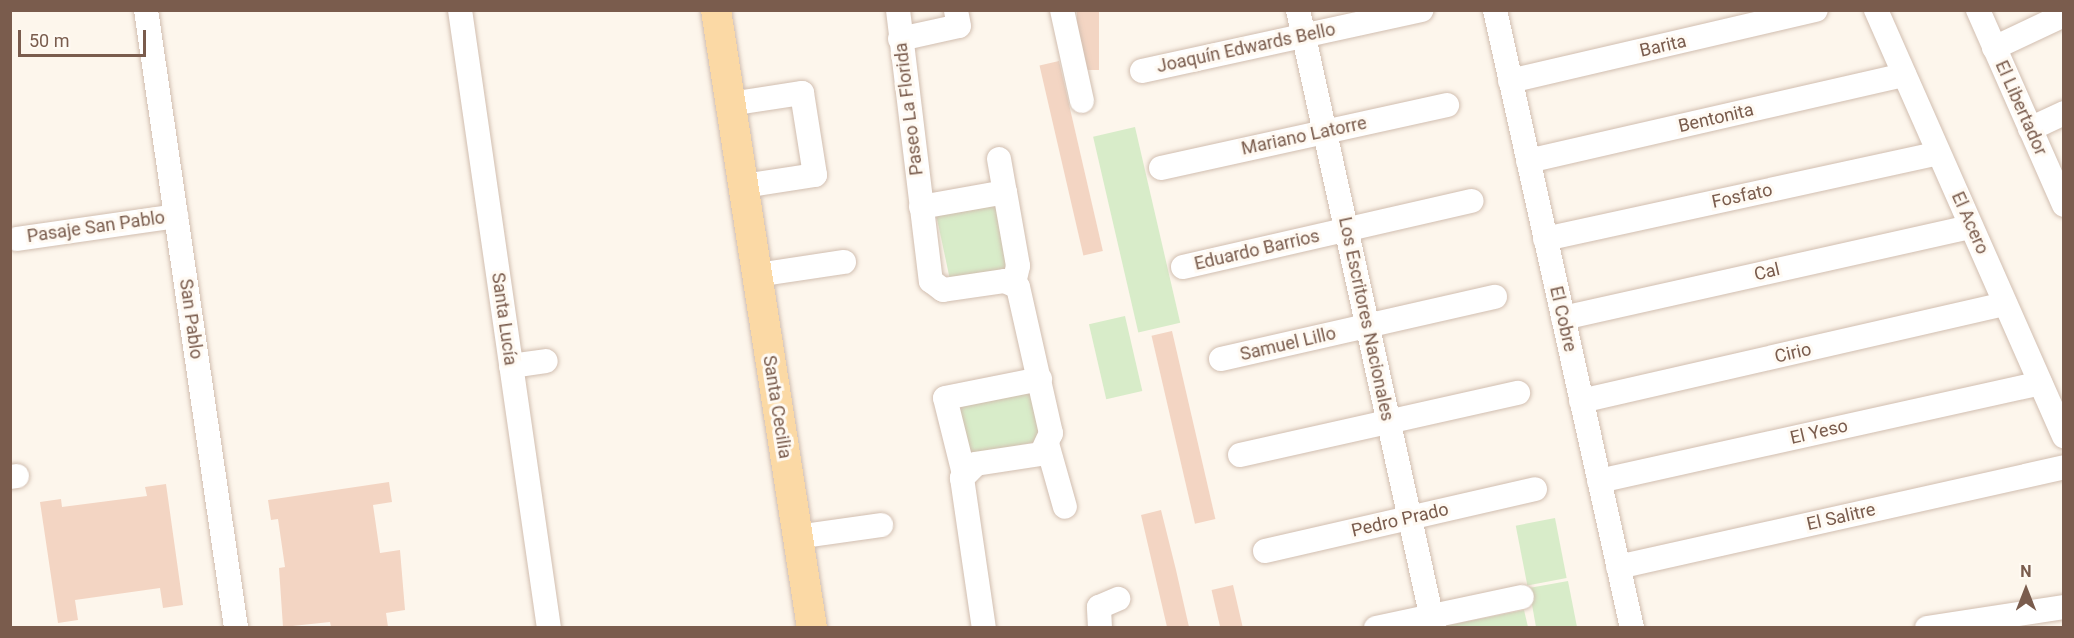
<!DOCTYPE html>
<html>
<head>
<meta charset="utf-8">
<style>
	body { margin:0 }
	#map { position:relative; width:2074px; height:638px; overflow:hidden; background:#fdf6ec; font-family:Roboto,sans-serif }
	div>[style] { position:absolute }
	.green>* { inset:0; background:#d8ecc9; transform-origin:0 0 }
	.building>* { inset:0; background:#f3d5c3; transform-origin:0 0 }
	.roads { filter:drop-shadow(0 0 2px #d1beb0) drop-shadow(0 0 2px #d1beb0) }
	.minor>* { height:24px; margin:-12px; padding:0 12px; transform-origin:12px; border-radius:12px; background:#fff }
	.major>* { height:30px; margin:-15px; padding:0 15px; transform-origin:15px; border-radius:15px; background:#fbd9a5 }
	span { translate:-50% -50%; white-space:nowrap; text-align:center; line-height:1.15; -webkit-text-stroke:6px #fffaf3; paint-order:stroke }
	.street-label { font-size:18px; color:#7a5c4d }
	.frame { position:absolute; inset:0; border:12px solid #7a5c4d; pointer-events:none }
	.north { position:absolute; left:1996px; top:560px; width:60px; height:60px; -webkit-text-stroke:4px #fffaf3; paint-order:stroke; rotate:0deg; font-size:16px; font-weight:700; line-height:24px; text-align:center; color:#7a5c4d }
	.north::after { content:''; display:block; margin:auto; width:21px; height:27px; background:#7a5c4d; clip-path:polygon(50% 0,100% 100%,50% 72%,0 100%) }
	.scale { position:absolute; left:18px; top:30px; width:128px; height:27px; box-sizing:border-box; border:3px solid #7a5c4d; border-top:0; padding-left:8px; font-size:18px; line-height:21px; white-space:nowrap; color:#7a5c4d; -webkit-text-stroke:4px #fffaf3; paint-order:stroke }
</style>
</head>
<body>
<div id="map">
	<div class="green">
		<i style="left:1135px;top:127px;width:201px;height:43px;rotate:77deg"></i>
		<i style="left:996px;top:198px;width:79px;height:62px;rotate:78deg"></i>
		<i style="left:1125px;top:316px;width:77px;height:37px;rotate:77deg"></i>
		<i style="left:1029px;top:377px;width:65px;height:83px;rotate:79deg"></i>
		<i style="left:1555px;top:518px;width:61px;height:40px;rotate:79deg"></i>
		<i style="clip-path:polygon(1568px 581px,1577px 627px,1536px 627px,1529px 588px)"></i>
		<i style="clip-path:polygon(1524px 610px,1528px 627px,1445px 628px,1445px 626px)"></i>
	</div>
	<div class="building">
		<i style="left:1077px;top:10px;width:22px;height:60px"></i>
		<i style="left:1059px;top:61px;width:195px;height:20px;rotate:77deg"></i>
		<i style="left:1172px;top:331px;width:193px;height:21px;rotate:77deg"></i>
		<i style="clip-path:polygon(389px 482px,392px 502px,373px 505px,380px 553px,400px 550px,405px 610px,386px 613px,388px 627px,331px 627px,330px 622px,283px 627px,279px 568px,285px 567px,278px 519px,271px 520px,268px 500px)"></i>
		<i style="clip-path:polygon(166px 484px,183px 605px,163px 608px,160px 588px,75px 600px,78px 620px,58px 623px,40px 502px,61px 499px,62px 507px,147px 496px,145px 487px)"></i>
		<i style="clip-path:polygon(1161px 510px,1176px 570px,1189px 627px,1167px 627px,1141px 515px)"></i>
		<i style="left:1233px;top:585px;width:43px;height:22px;rotate:77deg"></i>
	</div>
	<div class="roads">
		<div class="minor">
			<i style="left:146px;top:10px;width:625px;rotate:81.71deg"></i>
			<i style="left:460px;top:10px;width:624px;rotate:81.81deg"></i>
			<i style="left:898px;top:10px;width:273px;rotate:83.1deg"></i>
			<i style="left:931px;top:281px;width:15px;rotate:37deg"></i>
			<i style="left:943px;top:290px;width:63px;rotate:-8.3deg"></i>
			<i style="left:1005px;top:281px;width:14px;rotate:25deg"></i>
			<i style="left:1018px;top:287px;width:150px;rotate:77.3deg"></i>
			<i style="left:1051px;top:433px;width:23px;rotate:115deg"></i>
			<i style="left:1041px;top:454px;width:66px;rotate:171.3deg"></i>
			<i style="left:976px;top:464px;width:20px;rotate:135deg"></i>
			<i style="left:962px;top:478px;width:152px;rotate:81.7deg"></i>
			<i style="left:1062px;top:10px;width:93px;rotate:77.6deg"></i>
			<i style="left:1298px;top:10px;width:633px;rotate:77.59deg"></i>
			<i style="left:1495px;top:10px;width:633px;rotate:77.5deg"></i>
			<i style="left:1876px;top:10px;width:466px;rotate:66.2deg"></i>
			<i style="left:1978px;top:10px;width:213px;rotate:66.2deg"></i>
			<i style="left:900px;top:39px;width:60px;rotate:-12.4deg"></i>
			<i style="left:959px;top:26px;width:16px;rotate:-101deg"></i>
			<i style="left:1994px;top:48px;width:77px;rotate:-25.2deg"></i>
			<i style="left:1142px;top:71px;width:286px;rotate:-12.3deg"></i>
			<i style="left:1510px;top:81px;width:314px;rotate:-13.1deg"></i>
			<i style="left:730px;top:104px;width:73px;rotate:-8.7deg"></i>
			<i style="left:802px;top:93px;width:83px;rotate:81deg"></i>
			<i style="left:815px;top:175px;width:73px;rotate:171.3deg"></i>
			<i style="left:2030px;top:129px;width:38px;rotate:-25deg"></i>
			<i style="left:999px;top:159px;width:34px;rotate:80deg"></i>
			<i style="left:1528px;top:161px;width:386px;rotate:-12.9deg"></i>
			<i style="left:1161px;top:168px;width:293px;rotate:-12.4deg"></i>
			<i style="left:921px;top:207px;width:85px;rotate:-10.1deg"></i>
			<i style="left:1005px;top:192px;width:75px;rotate:80deg"></i>
			<i style="left:1018px;top:266px;width:18px;rotate:103deg"></i>
			<i style="left:17px;top:239px;width:161px;rotate:-8.2deg"></i>
			<i style="left:1545px;top:239px;width:402px;rotate:-12.3deg"></i>
			<i style="left:1183px;top:267px;width:296px;rotate:-12.9deg"></i>
			<i style="left:757px;top:275px;width:88px;rotate:-8.5deg"></i>
			<i style="left:1563px;top:318px;width:418px;rotate:-12.6deg"></i>
			<i style="left:1221px;top:359px;width:281px;rotate:-12.8deg"></i>
			<i style="left:511px;top:366px;width:35px;rotate:-8deg"></i>
			<i style="left:1581px;top:401px;width:435px;rotate:-12.9deg"></i>
			<i style="left:1048px;top:447px;width:62px;rotate:74.2deg"></i>
			<i style="left:1240px;top:455px;width:285px;rotate:-12.6deg"></i>
			<i style="left:964px;top:474px;width:78px;rotate:-104deg"></i>
			<i style="left:945px;top:398px;width:97px;rotate:-11.3deg"></i>
			<i style="left:10px;top:477px;width:7px;rotate:-8deg"></i>
			<i style="left:1599px;top:481px;width:452px;rotate:-12.5deg"></i>
			<i style="left:797px;top:537px;width:85px;rotate:-8.1deg"></i>
			<i style="left:1265px;top:551px;width:277px;rotate:-12.9deg"></i>
			<i style="left:1618px;top:567px;width:457px;rotate:-12.6deg"></i>
			<i style="left:1100px;top:628px;width:21px;rotate:-93deg"></i>
			<i style="left:1099px;top:607px;width:21px;rotate:-23deg"></i>
			<i style="left:1376px;top:628px;width:149px;rotate:-12deg"></i>
			<i style="left:1927px;top:628px;width:139px;rotate:-8.7deg"></i>
		</div>
		<div class="major">
			<i style="left:716px;top:10px;width:625px;rotate:81.17deg"></i>
		</div>
	</div>
	<div class="street-label">
		<span style="left:1663px;top:46px;rotate:-13deg">Barita</span>
		<span style="left:1246px;top:48px;rotate:-12deg">Joaquín Edwards Bello</span>
		<span style="left:2021px;top:108px;rotate:66deg">El Libertador</span>
		<span style="left:909px;top:109px;rotate:-97deg">Paseo La Florida</span>
		<span style="left:1716px;top:118px;rotate:-13deg">Bentonita</span>
		<span style="left:1304px;top:136px;rotate:-12deg">Mariano Latorre</span>
		<span style="left:1742px;top:196px;rotate:-12deg">Fosfato</span>
		<span style="left:1970px;top:223px;rotate:66deg">El Acero</span>
		<span style="left:96px;top:227px;rotate:-8deg">Pasaje San Pablo</span>
		<span style="left:1257px;top:250px;rotate:-13deg">Eduardo Barrios</span>
		<span style="left:1767px;top:272px;rotate:-13deg">Cal</span>
		<span style="left:191px;top:319px;rotate:82deg">San Pablo</span>
		<span style="left:504px;top:319px;rotate:82deg">Santa Lucía</span>
		<span style="left:1366px;top:319px;rotate:78deg">Los Escritores Nacionales</span>
		<span style="left:1563px;top:319px;rotate:77deg">El Cobre</span>
		<span style="left:1288px;top:344px;rotate:-13deg">Samuel Lillo</span>
		<span style="left:1793px;top:353px;rotate:-13deg">Cirio</span>
		<span style="left:777px;top:407px;rotate:81deg">Santa Cecilia</span>
		<span style="left:1819px;top:432px;rotate:-13deg">El Yeso</span>
		<span style="left:1841px;top:517px;rotate:-13deg">El Salitre</span>
		<span style="left:1400px;top:520px;rotate:-13deg">Pedro Prado</span>
	</div>
	<div class="frame"></div>
	<div class="north">N</div>
	<div class="scale">50 m</div>
</div>
</body>
</html>
